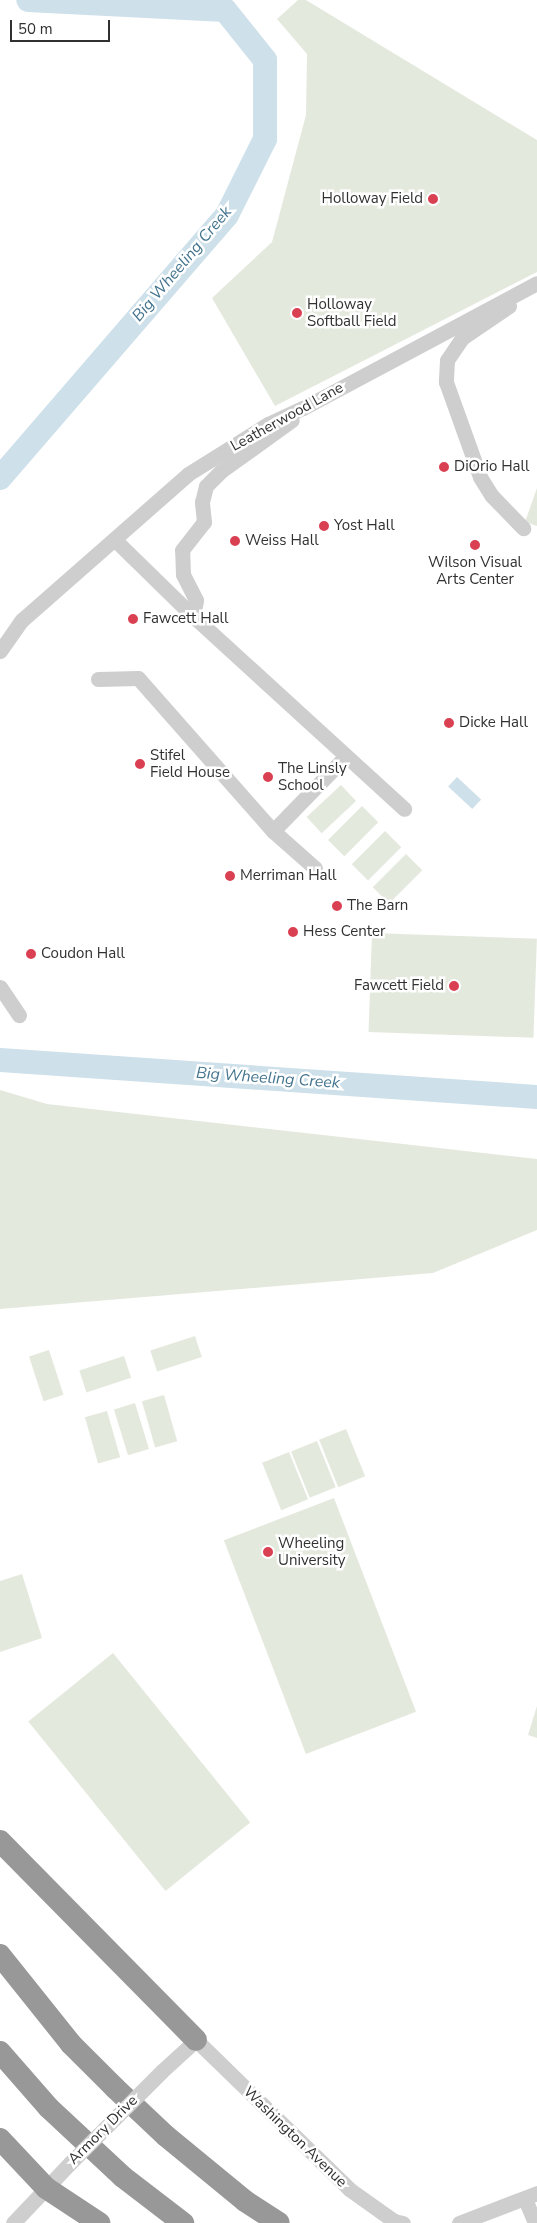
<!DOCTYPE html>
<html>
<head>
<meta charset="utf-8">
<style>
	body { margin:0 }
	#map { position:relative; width:537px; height:2223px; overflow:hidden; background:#fff; font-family:"Nunito Sans",sans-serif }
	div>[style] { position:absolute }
	.green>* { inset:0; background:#e4e9dd; transform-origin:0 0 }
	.water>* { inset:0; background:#cee0ea; transform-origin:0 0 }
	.river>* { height:24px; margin:-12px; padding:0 12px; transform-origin:12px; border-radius:12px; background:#cee0ea }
	.minor>* { height:15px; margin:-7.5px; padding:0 7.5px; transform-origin:7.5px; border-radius:7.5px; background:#cecece }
	.highway>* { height:22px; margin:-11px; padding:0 11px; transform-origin:11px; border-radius:11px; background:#989898 }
	.minor-bridge>* { height:15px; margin:-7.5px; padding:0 7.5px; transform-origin:7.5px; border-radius:7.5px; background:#cecece }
	.dots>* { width:14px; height:14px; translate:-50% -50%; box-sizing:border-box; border:2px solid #fff; border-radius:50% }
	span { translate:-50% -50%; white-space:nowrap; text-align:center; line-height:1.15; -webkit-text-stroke:5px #fff; paint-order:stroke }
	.poi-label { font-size:15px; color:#313131 }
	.right { translate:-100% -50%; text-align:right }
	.left { translate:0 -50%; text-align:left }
	.street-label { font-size:15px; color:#313131 }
	.water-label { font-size:16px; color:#44748e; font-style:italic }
	.scale { position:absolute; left:10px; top:20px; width:100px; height:22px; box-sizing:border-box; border:2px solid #313131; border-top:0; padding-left:6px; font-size:15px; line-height:18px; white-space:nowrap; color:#313131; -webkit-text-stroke:4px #fff; paint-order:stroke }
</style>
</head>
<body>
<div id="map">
	<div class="green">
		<i style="clip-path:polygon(298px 0,306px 0,537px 140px,537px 272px,275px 406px,212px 298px,272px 242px,306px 115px,307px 54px,277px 19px)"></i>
		<i style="clip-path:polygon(537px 488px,537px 526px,525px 522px)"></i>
		<i style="left:341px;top:785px;width:22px;height:47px;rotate:47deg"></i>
		<i style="left:362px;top:806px;width:23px;height:48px;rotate:45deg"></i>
		<i style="left:385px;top:831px;width:23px;height:47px;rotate:45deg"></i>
		<i style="left:406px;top:854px;width:23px;height:47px;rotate:45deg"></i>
		<i style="left:372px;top:933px;width:165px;height:99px;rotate:2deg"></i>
		<i style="clip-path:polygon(0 1090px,47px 1104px,537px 1159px,537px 1230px,433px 1273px,0 1309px)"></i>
		<i style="left:195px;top:1336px;width:22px;height:47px;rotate:72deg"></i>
		<i style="left:49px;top:1350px;width:47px;height:21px;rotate:72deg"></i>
		<i style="left:124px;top:1356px;width:23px;height:47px;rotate:72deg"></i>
		<i style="left:164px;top:1395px;width:48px;height:23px;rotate:74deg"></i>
		<i style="left:135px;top:1403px;width:48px;height:22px;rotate:73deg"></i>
		<i style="left:107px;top:1411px;width:48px;height:23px;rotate:74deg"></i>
		<i style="left:346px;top:1429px;width:51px;height:29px;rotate:68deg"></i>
		<i style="left:317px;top:1441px;width:50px;height:28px;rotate:68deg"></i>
		<i style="left:289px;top:1452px;width:51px;height:29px;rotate:68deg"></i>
		<i style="left:334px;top:1498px;width:229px;height:118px;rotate:69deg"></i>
		<i style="clip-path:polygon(22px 1574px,42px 1638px,0 1652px,0 1581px)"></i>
		<i style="left:113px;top:1653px;width:218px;height:109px;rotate:51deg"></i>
		<i style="clip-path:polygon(537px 1706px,537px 1738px,528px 1735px)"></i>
	</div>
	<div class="water">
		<i style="left:457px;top:777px;width:33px;height:13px;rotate:43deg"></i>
	</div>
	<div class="river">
		<i style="left:0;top:478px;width:347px;rotate:-49.2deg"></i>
		<i style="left:227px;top:215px;width:85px;rotate:-63.4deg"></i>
		<i style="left:265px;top:139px;width:79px;rotate:-90deg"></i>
		<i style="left:265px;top:60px;width:64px;rotate:-128.7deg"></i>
		<i style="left:225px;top:10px;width:197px;rotate:-177.1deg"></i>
		<i style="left:0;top:1060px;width:538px;rotate:3.94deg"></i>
	</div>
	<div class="minor">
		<i style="left:509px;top:306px;width:57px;rotate:145.8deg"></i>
		<i style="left:462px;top:338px;width:27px;rotate:124deg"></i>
		<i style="left:447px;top:360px;width:22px;rotate:93deg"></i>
		<i style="left:446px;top:382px;width:101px;rotate:70.3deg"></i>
		<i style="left:480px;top:477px;width:22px;rotate:58deg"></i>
		<i style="left:492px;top:496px;width:45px;rotate:45.9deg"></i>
		<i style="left:115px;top:540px;width:109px;rotate:44.3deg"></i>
		<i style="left:193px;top:616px;width:286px;rotate:42.4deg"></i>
		<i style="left:193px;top:616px;width:16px;rotate:-79deg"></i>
		<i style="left:196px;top:600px;width:29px;rotate:-117deg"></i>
		<i style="left:183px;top:574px;width:24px;rotate:-92deg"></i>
		<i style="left:182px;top:550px;width:36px;rotate:-52deg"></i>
		<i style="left:204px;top:522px;width:20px;rotate:-96deg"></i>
		<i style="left:202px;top:502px;width:16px;rotate:-76deg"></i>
		<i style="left:206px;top:486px;width:21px;rotate:-45deg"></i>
		<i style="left:221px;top:471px;width:87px;rotate:-35.7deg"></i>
		<i style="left:0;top:651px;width:38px;rotate:-55deg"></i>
		<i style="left:22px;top:620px;width:221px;rotate:-41.3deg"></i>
		<i style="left:188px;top:474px;width:94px;rotate:-32deg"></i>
		<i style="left:268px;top:424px;width:38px;rotate:-25deg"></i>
		<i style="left:303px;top:408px;width:265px;rotate:-28.1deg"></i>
		<i style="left:98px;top:679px;width:40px;rotate:-1.4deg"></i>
		<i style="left:138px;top:678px;width:204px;rotate:48.6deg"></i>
		<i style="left:273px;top:831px;width:56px;rotate:41.4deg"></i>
		<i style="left:273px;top:831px;width:103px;rotate:-45.8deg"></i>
		<i style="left:0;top:987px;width:34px;rotate:56deg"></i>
		<i style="left:162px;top:2071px;width:46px;rotate:-42.4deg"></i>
		<i style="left:196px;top:2040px;width:214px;rotate:44.2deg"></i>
		<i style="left:349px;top:2189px;width:55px;rotate:35.4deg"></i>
		<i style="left:394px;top:2221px;width:9px;rotate:13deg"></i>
		<i style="left:525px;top:2199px;width:26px;rotate:67deg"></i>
		<i style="left:13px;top:2223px;width:83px;rotate:-46.5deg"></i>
		<i style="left:459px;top:2223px;width:84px;rotate:-21deg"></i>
	</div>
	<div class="highway">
		<i style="left:0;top:1841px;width:279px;rotate:45.4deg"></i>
		<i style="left:0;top:1955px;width:114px;rotate:51.4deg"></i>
		<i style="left:71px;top:2044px;width:62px;rotate:45deg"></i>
		<i style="left:115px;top:2088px;width:70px;rotate:43.3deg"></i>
		<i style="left:166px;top:2136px;width:102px;rotate:39.4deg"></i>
		<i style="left:245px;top:2201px;width:40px;rotate:32.9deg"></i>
		<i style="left:0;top:2052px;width:74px;rotate:48.8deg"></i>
		<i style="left:49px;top:2108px;width:101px;rotate:43deg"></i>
		<i style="left:123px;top:2177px;width:76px;rotate:37.5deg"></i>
		<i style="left:0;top:2139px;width:67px;rotate:46.8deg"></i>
		<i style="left:46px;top:2188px;width:64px;rotate:33.4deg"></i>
	</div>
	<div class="minor-bridge">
		<i style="left:70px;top:2163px;width:130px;rotate:-45deg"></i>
	</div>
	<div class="dots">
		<i style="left:433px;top:199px;background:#d94152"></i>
		<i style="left:297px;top:313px;background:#d94152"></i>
		<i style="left:444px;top:467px;background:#d94152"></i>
		<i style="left:324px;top:526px;background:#d94152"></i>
		<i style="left:235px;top:541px;background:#d94152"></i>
		<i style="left:475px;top:545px;background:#d94152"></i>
		<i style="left:133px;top:619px;background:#d94152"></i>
		<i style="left:449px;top:723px;background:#d94152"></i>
		<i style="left:140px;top:764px;background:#d94152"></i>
		<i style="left:268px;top:777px;background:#d94152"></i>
		<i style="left:230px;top:876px;background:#d94152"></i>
		<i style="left:337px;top:906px;background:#d94152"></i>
		<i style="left:293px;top:932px;background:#d94152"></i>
		<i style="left:31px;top:954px;background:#d94152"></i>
		<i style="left:454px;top:986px;background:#d94152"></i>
		<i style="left:268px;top:1552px;background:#d94152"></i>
	</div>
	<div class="poi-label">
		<span class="right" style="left:423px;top:199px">Holloway Field</span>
		<span class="left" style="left:307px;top:313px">Holloway<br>Softball Field</span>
		<span class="left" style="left:454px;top:467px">DiOrio Hall</span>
		<span class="left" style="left:334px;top:526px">Yost Hall</span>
		<span class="left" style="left:245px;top:541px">Weiss Hall</span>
		<span style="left:475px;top:571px">Wilson Visual<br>Arts Center</span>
		<span class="left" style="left:143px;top:619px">Fawcett Hall</span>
		<span class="left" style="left:459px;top:723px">Dicke Hall</span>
		<span class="left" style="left:150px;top:764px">Stifel<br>Field House</span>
		<span class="left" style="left:278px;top:777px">The Linsly<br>School</span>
		<span class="left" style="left:240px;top:876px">Merriman Hall</span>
		<span class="left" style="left:347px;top:906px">The Barn</span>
		<span class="left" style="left:303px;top:932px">Hess Center</span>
		<span class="left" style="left:41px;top:954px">Coudon Hall</span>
		<span class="right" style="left:444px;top:986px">Fawcett Field</span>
		<span class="left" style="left:278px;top:1552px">Wheeling<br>University</span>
	</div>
	<div class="street-label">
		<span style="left:287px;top:417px;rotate:-29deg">Leatherwood Lane</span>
		<span style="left:103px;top:2130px;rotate:-45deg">Armory Drive</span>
		<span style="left:295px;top:2137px;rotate:44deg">Washington Avenue</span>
	</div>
	<div class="water-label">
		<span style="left:182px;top:264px;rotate:-50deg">Big Wheeling Creek</span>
		<span style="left:268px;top:1078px;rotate:4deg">Big Wheeling Creek</span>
	</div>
	<div class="scale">50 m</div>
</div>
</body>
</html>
